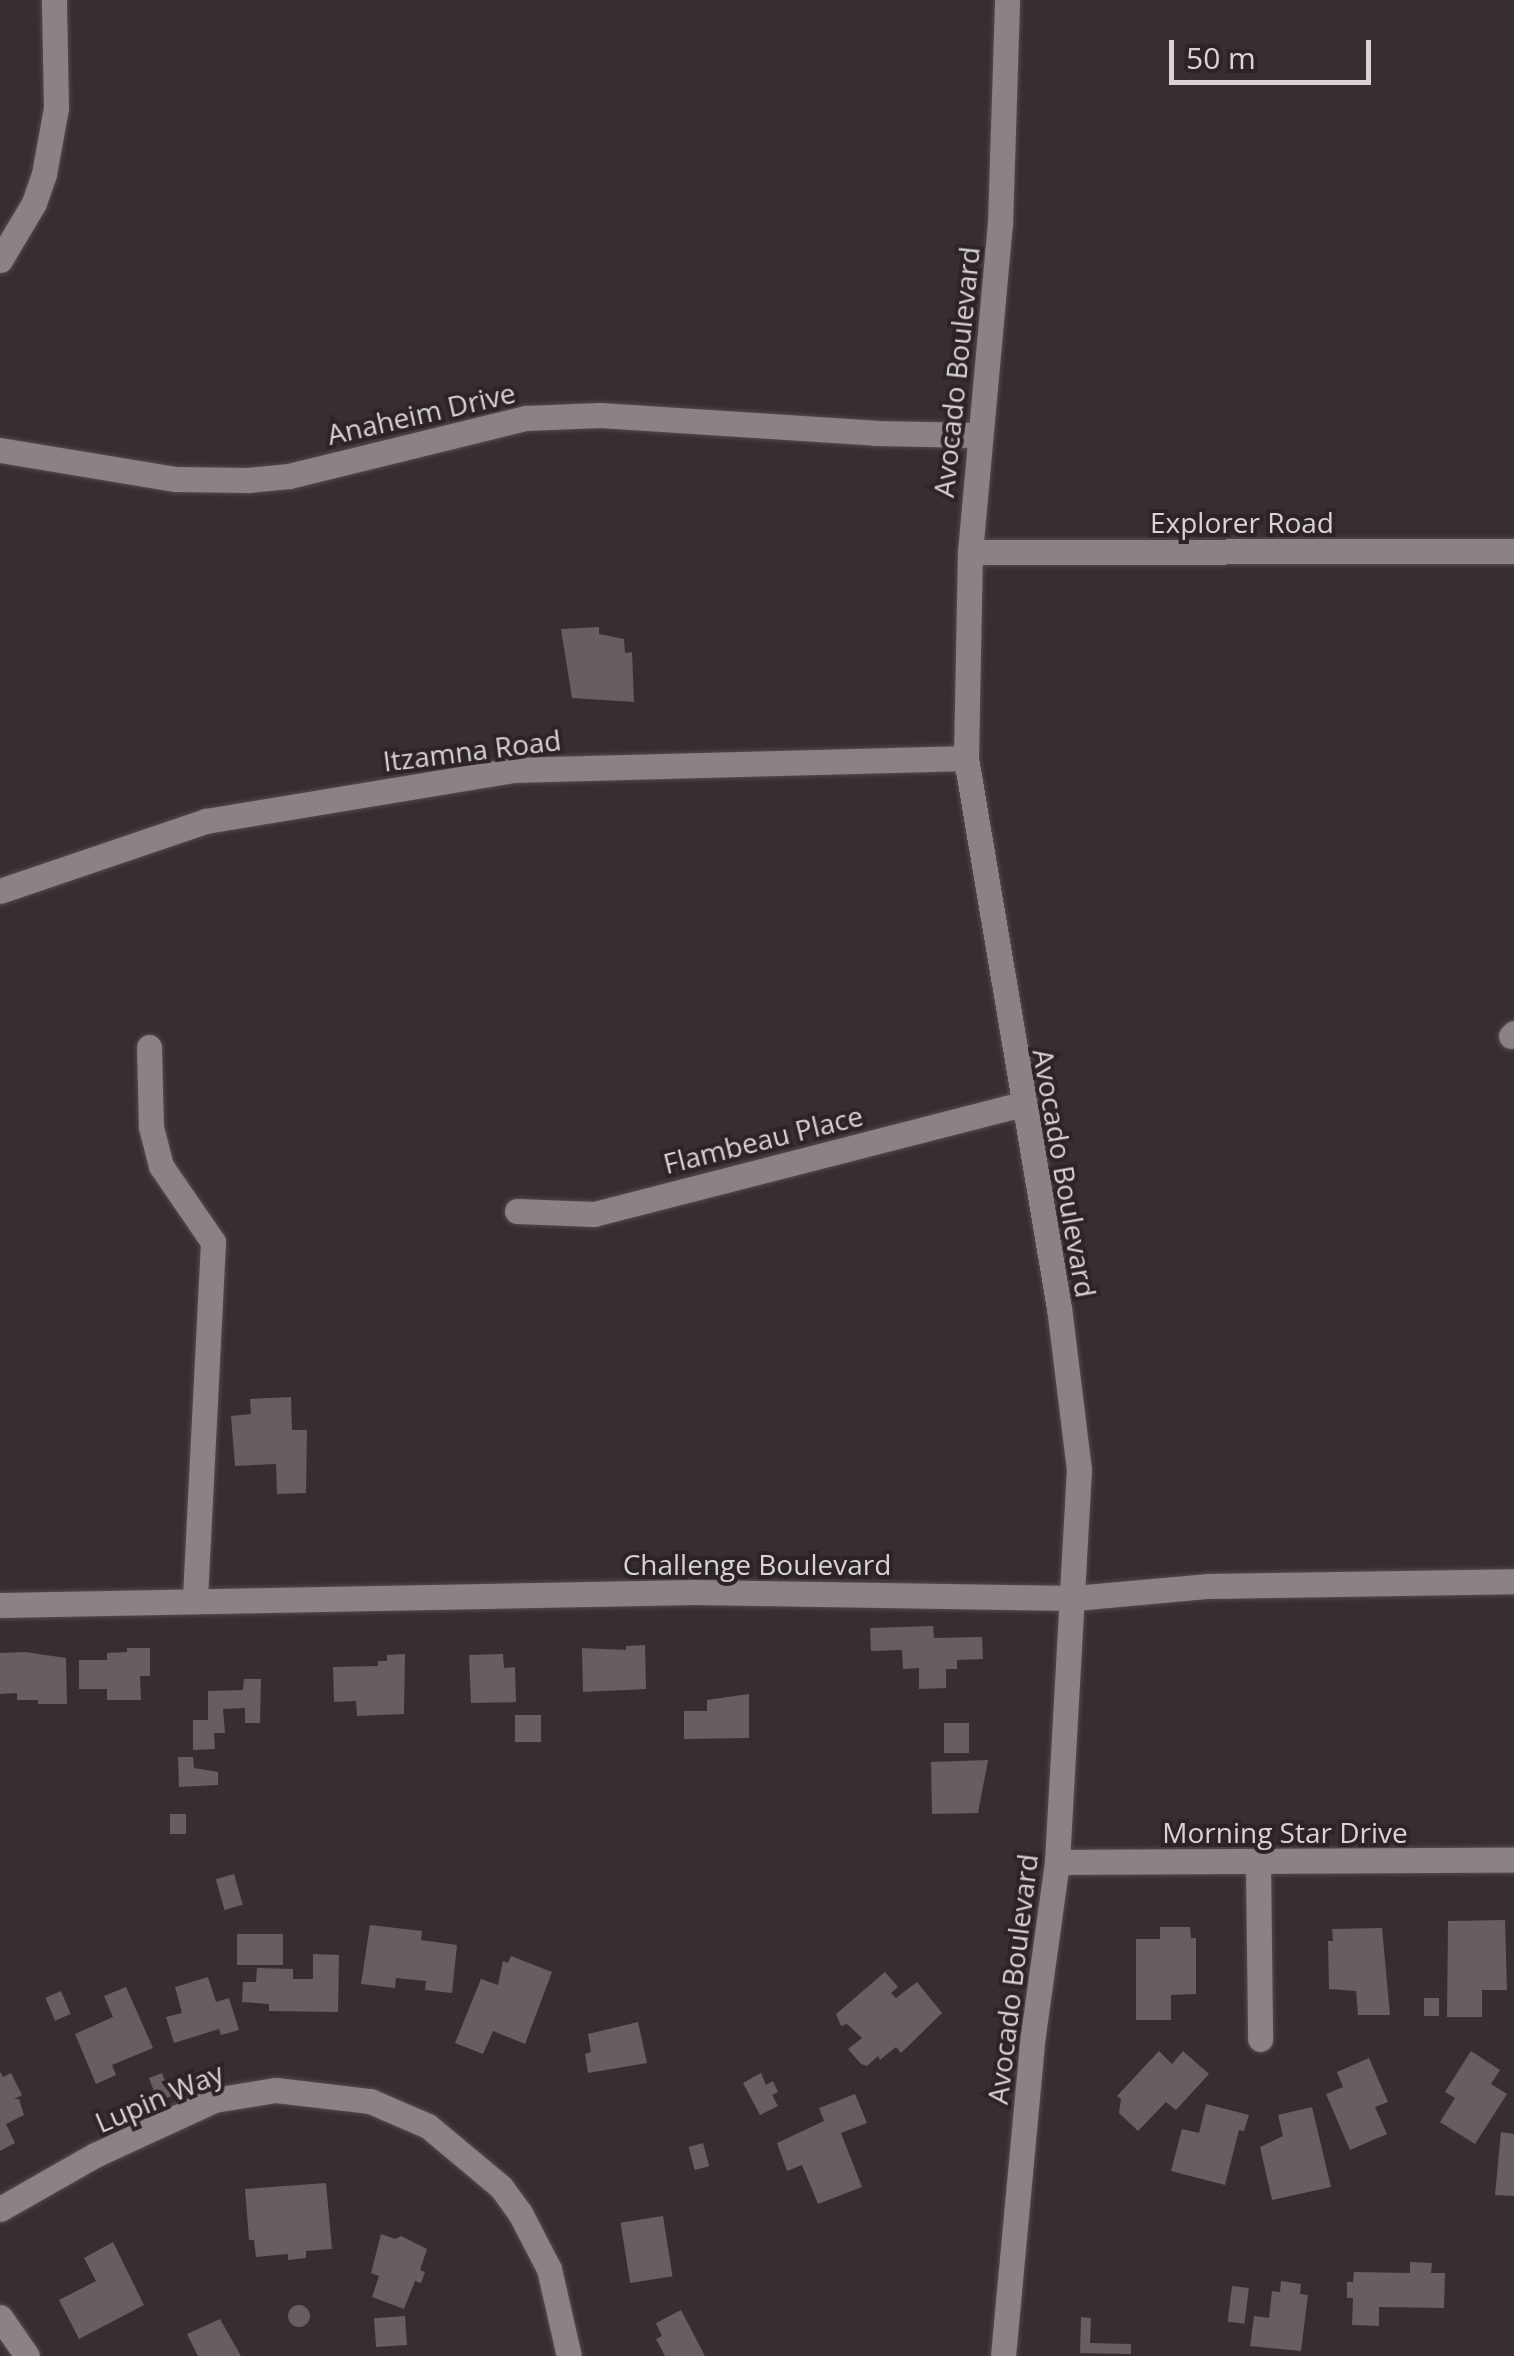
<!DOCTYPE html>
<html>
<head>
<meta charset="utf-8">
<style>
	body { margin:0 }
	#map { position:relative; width:1514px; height:2356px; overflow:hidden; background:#382e31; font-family:"Open Sans",sans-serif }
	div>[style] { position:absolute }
	.building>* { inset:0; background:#685d60; transform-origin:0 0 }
	.round { border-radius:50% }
	.roads { filter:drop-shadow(0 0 2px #534b4e) drop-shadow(0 0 2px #534b4e) }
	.street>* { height:25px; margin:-12.5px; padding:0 12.5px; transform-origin:12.5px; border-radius:12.5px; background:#8c8184 }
	.secondary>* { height:25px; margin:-12.5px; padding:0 12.5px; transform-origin:12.5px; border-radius:12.5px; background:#8c8184 }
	span { translate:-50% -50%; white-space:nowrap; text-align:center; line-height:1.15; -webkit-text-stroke:8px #2d2427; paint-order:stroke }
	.street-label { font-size:28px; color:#d9d3d5 }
	.scale { position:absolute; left:1169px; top:40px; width:202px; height:45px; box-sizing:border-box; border:5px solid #d9d3d5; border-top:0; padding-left:12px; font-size:30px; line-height:35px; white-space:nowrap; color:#d9d3d5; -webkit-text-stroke:8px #2d2427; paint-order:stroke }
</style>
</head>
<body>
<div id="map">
	<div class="building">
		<i style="clip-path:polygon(599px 627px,599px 634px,624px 639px,625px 653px,632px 652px,634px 702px,572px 698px,561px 629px)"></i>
		<i style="clip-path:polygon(291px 1397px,292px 1430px,307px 1430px,306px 1493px,277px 1494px,276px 1464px,235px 1466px,231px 1416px,251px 1414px,250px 1399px)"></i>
		<i style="clip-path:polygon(933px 1626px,934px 1638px,982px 1637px,983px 1659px,957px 1660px,957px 1669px,946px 1669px,946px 1688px,919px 1689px,919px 1668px,903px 1669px,902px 1650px,871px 1651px,870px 1628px)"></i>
		<i style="clip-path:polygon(645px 1645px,646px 1689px,583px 1692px,582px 1648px,626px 1650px,626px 1646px)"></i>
		<i style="clip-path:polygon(127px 1648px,150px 1648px,150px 1676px,140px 1676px,141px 1700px,107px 1700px,107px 1689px,79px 1689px,79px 1660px,107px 1660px,107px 1653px,127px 1652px)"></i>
		<i style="clip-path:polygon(25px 1652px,66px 1658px,67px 1704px,38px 1704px,38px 1700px,17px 1700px,17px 1693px,0 1694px,0 1653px)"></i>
		<i style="clip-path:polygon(405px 1654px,404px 1714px,357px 1716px,356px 1701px,334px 1702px,333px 1667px,378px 1666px,378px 1661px,387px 1661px,387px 1655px)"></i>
		<i style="clip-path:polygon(503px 1654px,504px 1668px,515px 1667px,516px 1702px,471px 1703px,469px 1655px)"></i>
		<i style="clip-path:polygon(244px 1679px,261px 1679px,260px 1723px,245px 1723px,245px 1708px,223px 1709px,225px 1733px,214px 1733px,215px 1749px,193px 1750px,193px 1720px,208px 1720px,208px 1691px,243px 1690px)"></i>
		<i style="clip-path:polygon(749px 1694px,749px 1738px,684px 1739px,684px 1711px,707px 1711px,707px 1700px)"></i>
		<i style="left:541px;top:1715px;width:27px;height:26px;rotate:90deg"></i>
		<i style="left:944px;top:1723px;width:25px;height:30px"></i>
		<i style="clip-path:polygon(178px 1757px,193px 1757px,194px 1768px,218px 1772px,218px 1785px,179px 1787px)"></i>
		<i style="clip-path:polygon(988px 1760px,978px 1813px,932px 1814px,931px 1762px)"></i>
		<i style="left:186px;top:1814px;width:20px;height:16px;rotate:90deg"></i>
		<i style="left:234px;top:1874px;width:32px;height:19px;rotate:74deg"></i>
		<i style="clip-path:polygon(1505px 1920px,1507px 1990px,1482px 1990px,1482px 2017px,1447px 2017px,1448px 1921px)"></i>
		<i style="clip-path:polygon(370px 1925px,422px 1931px,421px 1940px,457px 1945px,452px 1993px,425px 1990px,426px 1981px,396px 1978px,395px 1988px,361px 1984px)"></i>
		<i style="clip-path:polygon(1160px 1927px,1190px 1927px,1191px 1938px,1196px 1938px,1196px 1994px,1171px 1995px,1171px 2020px,1136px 2020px,1136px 1939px,1160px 1939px)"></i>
		<i style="clip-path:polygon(1382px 1928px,1390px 2015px,1358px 2015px,1356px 1991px,1329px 1989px,1328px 1941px,1333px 1941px,1332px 1929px)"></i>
		<i style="left:237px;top:1934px;width:46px;height:31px"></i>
		<i style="clip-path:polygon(313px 1954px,339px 1955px,338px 2012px,269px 2011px,269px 2004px,242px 2002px,243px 1982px,256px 1982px,257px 1968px,293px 1969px,293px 1979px,313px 1979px)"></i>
		<i style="clip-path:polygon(511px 1956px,552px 1972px,525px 2044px,493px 2031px,483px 2054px,455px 2043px,481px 1979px,498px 1985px,503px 1961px,508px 1963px)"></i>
		<i style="clip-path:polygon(885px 1972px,898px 1987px,891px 1993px,896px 1998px,917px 1982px,942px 2013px,901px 2053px,896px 2047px,880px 2060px,878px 2056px,867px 2066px,861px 2064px,848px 2049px,862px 2038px,847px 2024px,841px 2026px,836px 2014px)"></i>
		<i style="clip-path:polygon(208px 1977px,216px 2002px,229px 1998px,239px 2030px,221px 2035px,219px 2029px,174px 2043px,166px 2017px,182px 2013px,175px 1987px)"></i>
		<i style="clip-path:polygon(126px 1987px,153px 2048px,112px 2065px,116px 2075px,96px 2084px,75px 2034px,113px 2017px,104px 1996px)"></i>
		<i style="left:61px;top:1991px;width:25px;height:17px;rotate:67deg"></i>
		<i style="left:1424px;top:1998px;width:15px;height:18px"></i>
		<i style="clip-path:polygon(638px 2022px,647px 2063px,588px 2073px,585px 2054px,591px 2052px,588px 2034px)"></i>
		<i style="clip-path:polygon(1159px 2051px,1172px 2064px,1183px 2051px,1209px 2074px,1176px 2110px,1166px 2102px,1138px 2131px,1119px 2113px,1121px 2099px,1117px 2096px)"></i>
		<i style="clip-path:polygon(1471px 2051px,1500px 2070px,1491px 2084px,1507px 2094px,1475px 2144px,1440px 2122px,1455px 2098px,1445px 2092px)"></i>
		<i style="clip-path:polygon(1369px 2058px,1388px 2102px,1375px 2107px,1387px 2134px,1350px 2150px,1326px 2094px,1343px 2087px,1337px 2072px)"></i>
		<i style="clip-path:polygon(0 2072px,3px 2077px,11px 2073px,22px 2095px,14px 2099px,19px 2099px,24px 2115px,6px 2124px,15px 2143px,0 2151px)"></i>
		<i style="left:162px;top:2073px;width:25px;height:14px;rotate:69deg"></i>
		<i style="clip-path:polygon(761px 2073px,766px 2085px,773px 2081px,778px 2092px,772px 2095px,778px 2106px,760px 2115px,743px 2083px)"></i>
		<i style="clip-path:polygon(855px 2094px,867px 2123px,841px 2133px,862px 2187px,818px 2204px,802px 2165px,787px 2171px,777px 2143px,824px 2121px,819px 2108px)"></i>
		<i style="clip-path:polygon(1206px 2104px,1249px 2115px,1244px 2131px,1239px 2130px,1225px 2185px,1171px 2171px,1182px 2129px,1199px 2133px)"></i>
		<i style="clip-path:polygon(1312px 2107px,1331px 2187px,1272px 2200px,1260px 2147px,1283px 2136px,1278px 2115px)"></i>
		<i style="clip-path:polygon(1501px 2132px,1514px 2134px,1514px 2196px,1495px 2195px)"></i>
		<i style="left:703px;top:2143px;width:24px;height:15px;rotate:75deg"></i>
		<i style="clip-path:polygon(326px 2183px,332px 2249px,306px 2251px,306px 2258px,288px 2260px,288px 2254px,256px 2257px,254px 2240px,249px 2240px,245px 2189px)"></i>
		<i style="left:663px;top:2216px;width:61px;height:43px;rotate:81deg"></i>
		<i style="clip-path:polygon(381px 2234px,395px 2239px,401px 2236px,427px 2249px,420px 2270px,425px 2272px,421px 2283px,415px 2281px,404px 2309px,372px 2297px,379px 2276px,371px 2273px)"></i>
		<i style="clip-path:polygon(113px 2242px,144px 2305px,79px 2339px,59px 2300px,96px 2281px,84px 2258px)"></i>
		<i style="clip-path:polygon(1410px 2262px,1432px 2263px,1431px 2273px,1445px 2273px,1444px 2308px,1379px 2307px,1379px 2326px,1352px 2325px,1353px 2298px,1347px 2298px,1347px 2282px,1353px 2282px,1354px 2272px,1410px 2273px)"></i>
		<i style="clip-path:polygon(1281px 2281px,1301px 2284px,1300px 2294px,1308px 2295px,1301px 2351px,1250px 2346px,1254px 2316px,1269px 2318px,1272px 2291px,1280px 2292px)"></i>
		<i style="left:1232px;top:2286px;width:17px;height:36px;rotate:7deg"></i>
		<i class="round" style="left:288px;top:2305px;width:22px;height:22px"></i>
		<i style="clip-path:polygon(681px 2310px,705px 2356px,665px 2356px,656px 2339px,662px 2336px,656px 2323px)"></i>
		<i style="left:405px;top:2316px;width:29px;height:31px;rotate:86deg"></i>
		<i style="clip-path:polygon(1081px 2317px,1091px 2318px,1090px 2343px,1131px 2344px,1131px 2354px,1080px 2353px)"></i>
		<i style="clip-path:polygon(220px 2319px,241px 2356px,198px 2356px,187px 2334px)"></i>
	</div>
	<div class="roads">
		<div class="street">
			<i style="left:0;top:260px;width:66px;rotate:-59.2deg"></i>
			<i style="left:34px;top:203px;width:31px;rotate:-71deg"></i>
			<i style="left:44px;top:174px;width:67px;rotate:-79.7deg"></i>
			<i style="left:56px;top:108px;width:108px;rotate:-91.1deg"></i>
			<i style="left:0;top:450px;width:178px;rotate:9.4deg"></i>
			<i style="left:176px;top:479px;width:72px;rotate:0.8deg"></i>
			<i style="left:248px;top:480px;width:41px;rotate:-5.6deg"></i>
			<i style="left:289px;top:476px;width:244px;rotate:-13.8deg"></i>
			<i style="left:526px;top:418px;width:74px;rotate:-2.3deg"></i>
			<i style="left:600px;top:415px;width:276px;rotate:3.7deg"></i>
			<i style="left:875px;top:433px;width:103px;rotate:1.1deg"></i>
			<i style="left:970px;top:552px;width:544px;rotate:-0.11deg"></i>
			<i style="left:0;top:891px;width:218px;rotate:-18.8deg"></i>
			<i style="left:206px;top:821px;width:312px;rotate:-9.4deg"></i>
			<i style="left:514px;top:770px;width:452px;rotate:-1.5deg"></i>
			<i style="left:1511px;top:1036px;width:4px;rotate:-45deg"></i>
			<i style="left:149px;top:1047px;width:80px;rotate:88.6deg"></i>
			<i style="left:151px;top:1127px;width:40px;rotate:75.6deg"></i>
			<i style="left:161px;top:1166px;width:92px;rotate:55.6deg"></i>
			<i style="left:213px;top:1242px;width:356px;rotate:92.9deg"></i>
			<i style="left:517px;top:1211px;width:77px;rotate:2.2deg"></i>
			<i style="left:594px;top:1214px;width:442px;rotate:-14.4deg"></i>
			<i style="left:1075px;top:1598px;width:134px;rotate:-5.2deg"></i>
			<i style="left:1208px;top:1586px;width:306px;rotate:-0.9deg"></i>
			<i style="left:1057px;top:1862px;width:457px;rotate:-0.3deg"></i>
			<i style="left:1258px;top:1864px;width:175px;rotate:89.3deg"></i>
			<i style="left:0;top:2209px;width:109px;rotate:-29.6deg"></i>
			<i style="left:95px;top:2155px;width:131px;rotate:-24.8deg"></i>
			<i style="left:214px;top:2100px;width:63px;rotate:-9.2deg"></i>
			<i style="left:276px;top:2090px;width:95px;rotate:6.7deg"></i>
			<i style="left:370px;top:2101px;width:63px;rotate:23.3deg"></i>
			<i style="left:428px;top:2126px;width:95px;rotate:39.9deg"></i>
			<i style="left:501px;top:2187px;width:32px;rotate:54deg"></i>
			<i style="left:520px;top:2213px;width:63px;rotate:62.6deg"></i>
			<i style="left:549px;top:2269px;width:89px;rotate:77.1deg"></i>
			<i style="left:0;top:2317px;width:47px;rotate:55.3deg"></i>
		</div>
		<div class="secondary">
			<i style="left:0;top:1605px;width:694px;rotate:-1.07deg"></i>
			<i style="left:694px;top:1592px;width:381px;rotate:0.9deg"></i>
			<i style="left:1003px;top:2356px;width:322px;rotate:-84.7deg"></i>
			<i style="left:1033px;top:2035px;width:175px;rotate:-82.1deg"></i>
			<i style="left:1057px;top:1862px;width:393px;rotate:-86.8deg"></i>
			<i style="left:1079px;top:1470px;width:163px;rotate:-97deg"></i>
			<i style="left:1059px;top:1308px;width:558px;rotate:-99.6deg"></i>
			<i style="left:966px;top:758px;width:206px;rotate:-88.9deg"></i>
			<i style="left:970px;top:552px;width:328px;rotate:-84.8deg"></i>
			<i style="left:1000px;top:225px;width:225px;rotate:-88.2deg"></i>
		</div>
	</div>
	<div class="street-label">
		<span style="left:956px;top:372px;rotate:-84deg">Avocado Boulevard</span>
		<span style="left:421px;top:413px;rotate:-13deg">Anaheim Drive</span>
		<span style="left:1242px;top:522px">Explorer Road</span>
		<span style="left:472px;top:750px;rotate:-7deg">Itzamna Road</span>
		<span style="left:763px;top:1139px;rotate:-14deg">Flambeau Place</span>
		<span style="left:1065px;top:1173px;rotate:80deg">Avocado Boulevard</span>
		<span style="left:757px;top:1564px">Challenge Boulevard</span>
		<span style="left:1285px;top:1832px">Morning Star Drive</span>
		<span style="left:1012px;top:1979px;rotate:-83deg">Avocado Boulevard</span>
		<span style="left:159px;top:2097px;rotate:-23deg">Lupin Way</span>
	</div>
	<div class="scale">50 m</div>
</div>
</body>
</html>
